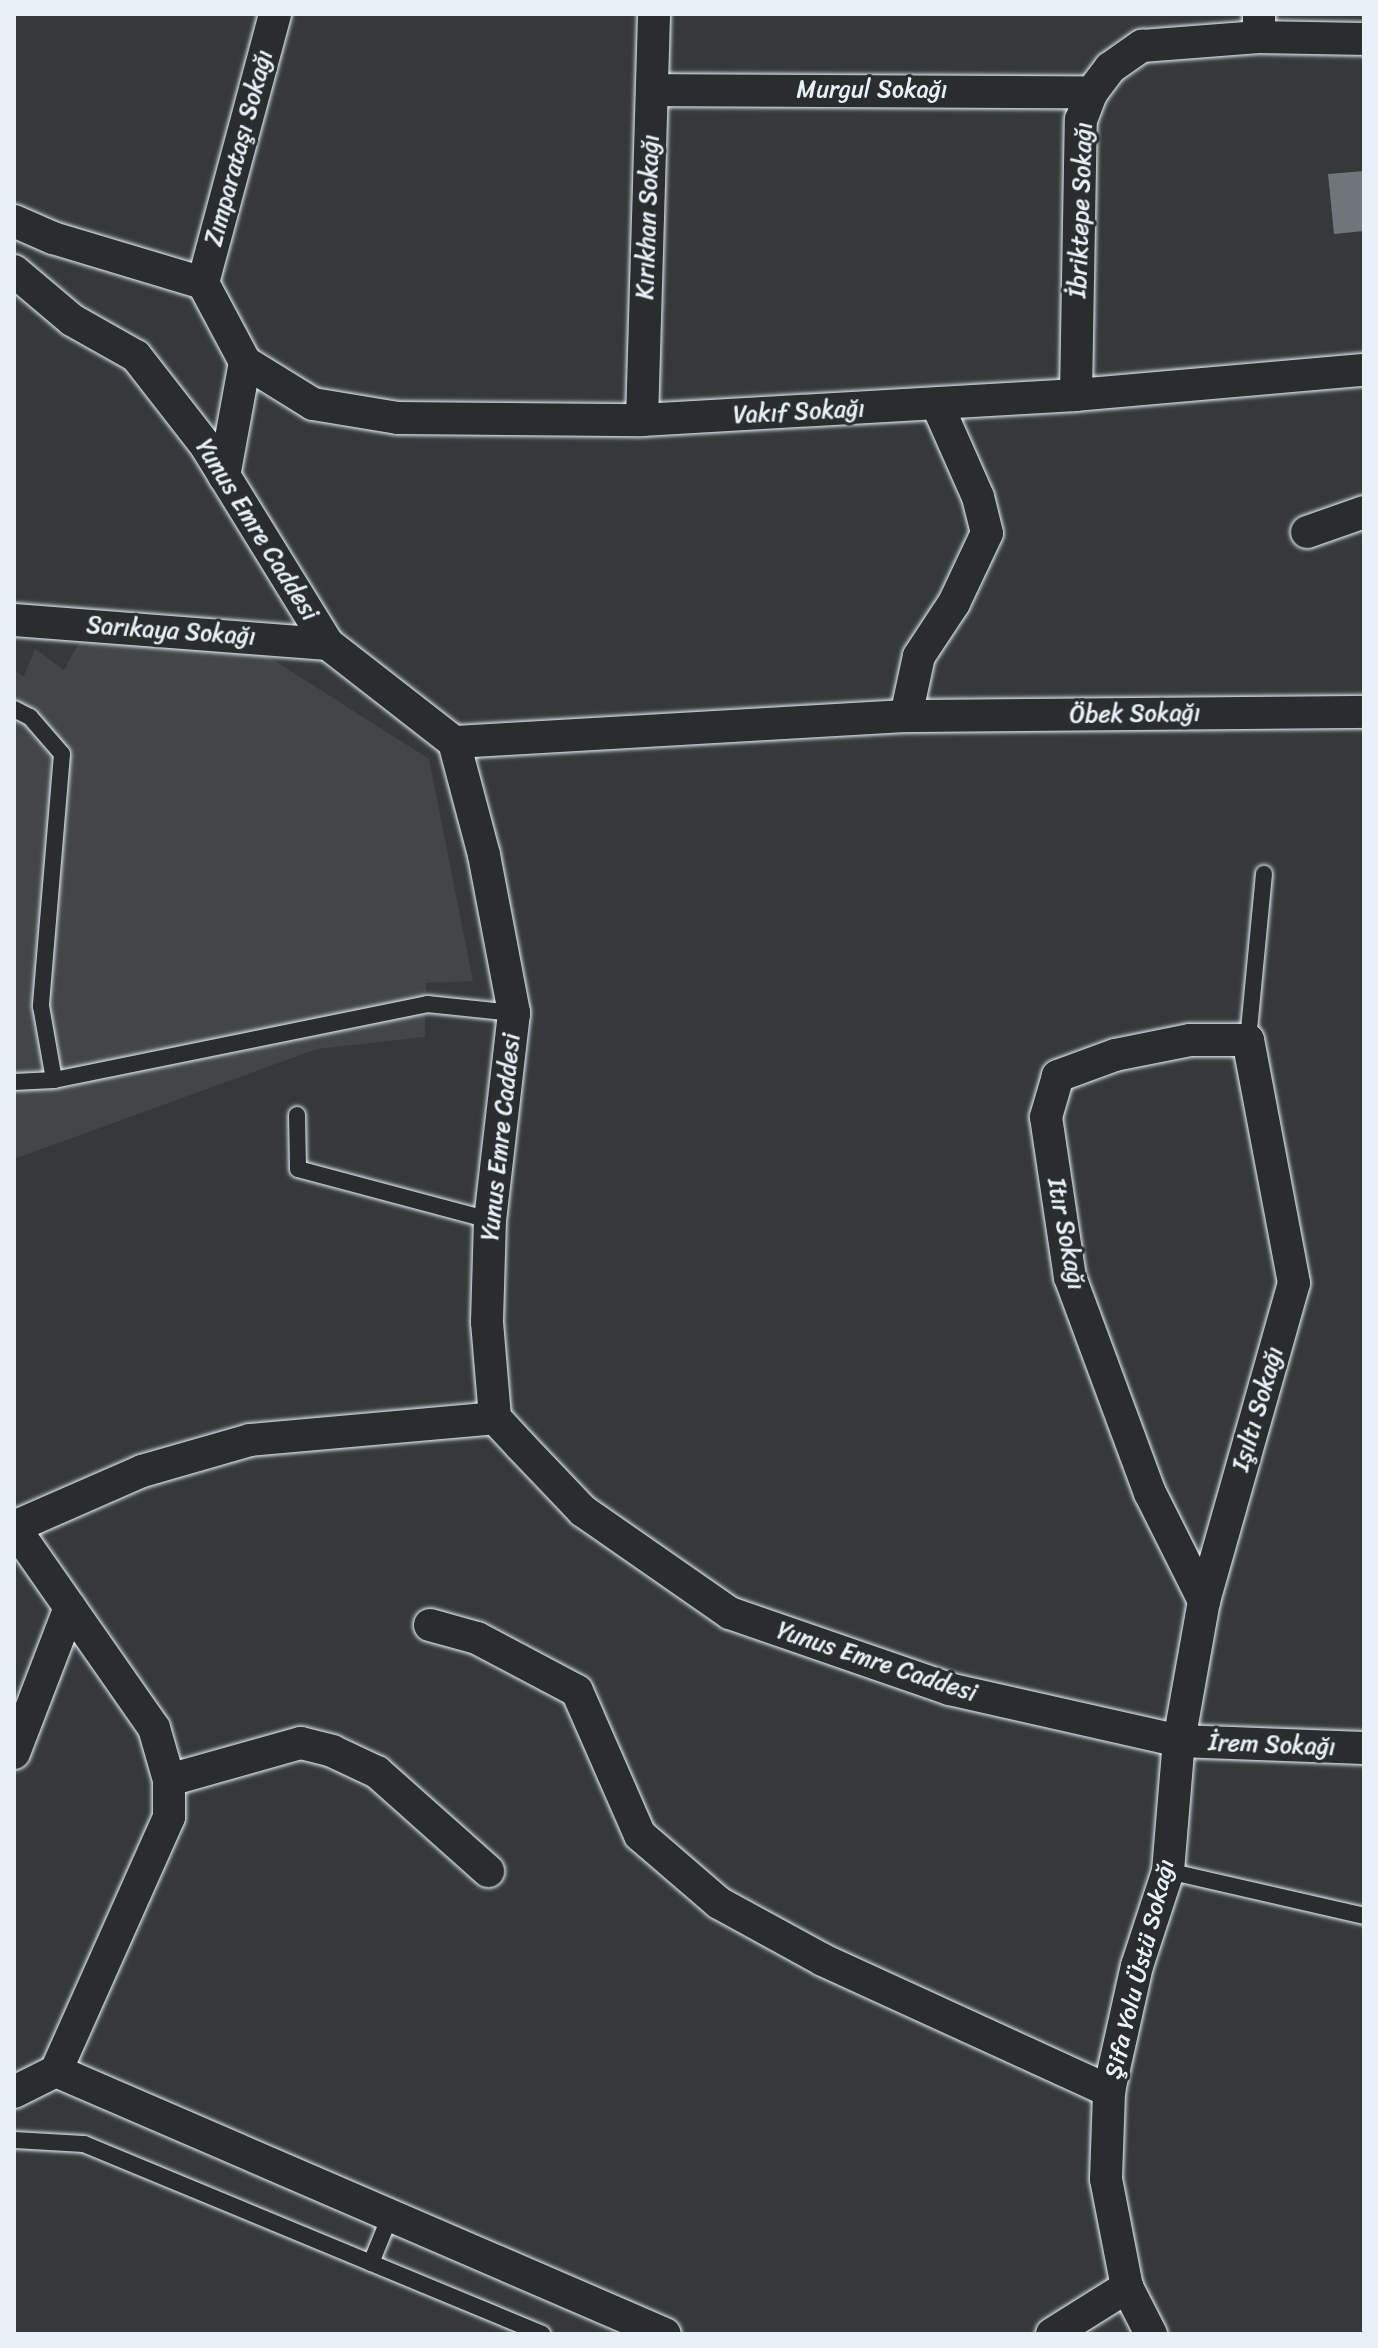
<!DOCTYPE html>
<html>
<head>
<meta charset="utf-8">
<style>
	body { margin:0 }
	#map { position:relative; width:1378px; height:2348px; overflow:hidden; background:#35393a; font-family:Sriracha,sans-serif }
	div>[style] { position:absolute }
	.built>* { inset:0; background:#424647 }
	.water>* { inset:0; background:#707579 }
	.roads { filter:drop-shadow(0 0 2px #e8f1f8) drop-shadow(0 0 2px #e8f1f8) }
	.service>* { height:16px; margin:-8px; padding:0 8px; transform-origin:8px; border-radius:8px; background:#2a2d2e }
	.minor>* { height:32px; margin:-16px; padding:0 16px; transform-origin:16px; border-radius:16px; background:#2a2d2e }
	span { translate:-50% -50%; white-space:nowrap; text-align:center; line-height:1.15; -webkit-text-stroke:6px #2a2d2e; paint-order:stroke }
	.street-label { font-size:24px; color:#e8f1f8 }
	.frame { position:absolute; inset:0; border:16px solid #e8f1f8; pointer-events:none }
</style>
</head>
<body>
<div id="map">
	<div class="built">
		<i style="clip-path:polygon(85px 632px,264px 654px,429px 759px,473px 981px,426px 983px,425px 1037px,317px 1049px,14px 1159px,14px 671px,24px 676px,35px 649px,64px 670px)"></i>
	</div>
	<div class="water">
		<i style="clip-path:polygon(1364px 171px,1364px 231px,1334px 234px,1328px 174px)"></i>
	</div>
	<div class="roads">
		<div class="service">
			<i style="left:14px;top:709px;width:18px;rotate:27deg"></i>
			<i style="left:30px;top:717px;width:49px;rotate:49.1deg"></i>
			<i style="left:62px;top:754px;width:253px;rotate:94.8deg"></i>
			<i style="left:41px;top:1006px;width:75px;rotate:80deg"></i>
			<i style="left:54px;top:1080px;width:381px;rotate:-11.5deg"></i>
			<i style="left:427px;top:1004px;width:87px;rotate:5.9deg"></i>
			<i style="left:1248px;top:1040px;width:167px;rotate:-84.5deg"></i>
			<i style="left:14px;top:1082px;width:40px;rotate:-2.9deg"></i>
			<i style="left:297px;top:1115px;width:54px;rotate:88.9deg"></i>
			<i style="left:298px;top:1169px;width:199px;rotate:14.9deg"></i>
			<i style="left:1168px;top:1871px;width:201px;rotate:12.9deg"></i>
			<i style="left:14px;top:2140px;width:70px;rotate:3.3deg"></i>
			<i style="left:84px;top:2144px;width:496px;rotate:22.5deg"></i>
			<i style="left:371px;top:2263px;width:51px;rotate:-68deg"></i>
		</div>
		<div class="minor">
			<i style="left:1259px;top:37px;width:105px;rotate:1.1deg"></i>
			<i style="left:652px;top:90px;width:440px;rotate:0.3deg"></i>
			<i style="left:14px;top:221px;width:43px;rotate:23.6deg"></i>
			<i style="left:53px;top:238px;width:157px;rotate:16.7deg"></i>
			<i style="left:203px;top:283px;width:89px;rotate:62deg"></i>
			<i style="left:245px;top:362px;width:116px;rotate:100.4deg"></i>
			<i style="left:14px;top:271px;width:76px;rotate:40.2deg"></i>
			<i style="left:72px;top:320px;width:73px;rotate:29.4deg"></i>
			<i style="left:136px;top:356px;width:114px;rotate:52.1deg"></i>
			<i style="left:206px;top:446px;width:233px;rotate:58.4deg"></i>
			<i style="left:328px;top:644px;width:160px;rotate:37.9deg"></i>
			<i style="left:454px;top:742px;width:117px;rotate:75.1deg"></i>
			<i style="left:484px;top:855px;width:161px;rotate:79.2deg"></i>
			<i style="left:514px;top:1013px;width:208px;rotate:96.6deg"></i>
			<i style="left:490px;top:1220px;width:102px;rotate:91.7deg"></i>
			<i style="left:487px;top:1322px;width:96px;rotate:85.2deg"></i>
			<i style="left:495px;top:1418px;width:38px;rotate:47deg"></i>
			<i style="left:521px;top:1446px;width:90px;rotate:46.4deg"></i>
			<i style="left:583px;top:1511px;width:179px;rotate:34.8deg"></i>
			<i style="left:730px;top:1613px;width:232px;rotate:19.1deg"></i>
			<i style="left:949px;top:1689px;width:236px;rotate:12.7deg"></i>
			<i style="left:1179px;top:1741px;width:185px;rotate:2.2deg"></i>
			<i style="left:203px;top:283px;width:278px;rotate:-75deg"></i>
			<i style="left:245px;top:362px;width:80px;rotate:31.7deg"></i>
			<i style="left:313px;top:404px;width:86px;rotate:9.4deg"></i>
			<i style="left:398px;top:418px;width:244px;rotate:0.5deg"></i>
			<i style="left:642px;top:420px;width:435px;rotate:-3.3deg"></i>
			<i style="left:1076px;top:395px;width:289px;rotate:-5deg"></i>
			<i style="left:1076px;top:395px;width:275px;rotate:-89deg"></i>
			<i style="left:1081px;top:120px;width:30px;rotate:-69deg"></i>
			<i style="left:1092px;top:92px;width:30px;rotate:-53deg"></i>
			<i style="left:1110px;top:68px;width:39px;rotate:-35deg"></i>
			<i style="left:1142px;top:46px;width:117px;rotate:-4.4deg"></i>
			<i style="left:1259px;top:37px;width:23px;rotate:-90deg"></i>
			<i style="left:642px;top:420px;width:406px;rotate:-88.3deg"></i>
			<i style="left:1307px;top:532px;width:60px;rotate:-19.3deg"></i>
			<i style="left:14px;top:620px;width:315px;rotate:4.4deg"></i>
			<i style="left:906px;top:716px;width:61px;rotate:-77.8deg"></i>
			<i style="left:919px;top:656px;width:64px;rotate:-56.6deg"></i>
			<i style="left:954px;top:603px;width:77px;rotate:-64.8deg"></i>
			<i style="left:987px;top:533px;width:37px;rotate:-104deg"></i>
			<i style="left:978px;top:497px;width:102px;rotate:-113.8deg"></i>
			<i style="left:454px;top:742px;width:453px;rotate:-3.3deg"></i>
			<i style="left:906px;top:716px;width:458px;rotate:-0.5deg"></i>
			<i style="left:14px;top:1527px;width:140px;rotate:-23.6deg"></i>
			<i style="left:142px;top:1471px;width:112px;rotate:-16deg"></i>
			<i style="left:250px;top:1440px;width:246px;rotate:-5.1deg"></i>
			<i style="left:430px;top:1625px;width:49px;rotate:15.5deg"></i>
			<i style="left:477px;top:1638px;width:113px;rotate:27.9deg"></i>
			<i style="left:577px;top:1691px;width:157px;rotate:66.4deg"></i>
			<i style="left:640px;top:1835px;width:104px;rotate:40.7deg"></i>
			<i style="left:719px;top:1903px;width:119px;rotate:28.7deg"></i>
			<i style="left:823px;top:1960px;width:315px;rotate:24.6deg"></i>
			<i style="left:14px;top:1753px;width:156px;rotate:-69deg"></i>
			<i style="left:169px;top:1780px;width:137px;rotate:-15.7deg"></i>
			<i style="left:301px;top:1743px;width:32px;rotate:14deg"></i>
			<i style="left:332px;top:1751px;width:50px;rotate:25deg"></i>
			<i style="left:377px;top:1772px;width:149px;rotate:41.7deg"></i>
			<i style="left:56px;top:2071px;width:663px;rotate:23.36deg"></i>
			<i style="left:14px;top:2092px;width:47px;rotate:-26.6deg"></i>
			<i style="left:56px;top:2071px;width:278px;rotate:-66deg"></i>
			<i style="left:169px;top:1817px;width:37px;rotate:-90deg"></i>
			<i style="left:169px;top:1780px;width:54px;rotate:-106.1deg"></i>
			<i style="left:154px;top:1728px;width:245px;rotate:-124.9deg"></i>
			<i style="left:1052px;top:2334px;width:89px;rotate:-32.1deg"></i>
			<i style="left:1151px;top:2334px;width:53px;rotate:-117.1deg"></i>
			<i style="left:1127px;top:2287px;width:110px;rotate:-101deg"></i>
			<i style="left:1106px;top:2179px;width:88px;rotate:-88deg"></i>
			<i style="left:1109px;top:2091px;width:128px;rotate:-77.4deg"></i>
			<i style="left:1137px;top:1966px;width:100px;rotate:-71.9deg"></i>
			<i style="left:1168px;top:1871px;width:130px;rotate:-85.2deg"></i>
			<i style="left:1179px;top:1741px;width:142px;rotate:-79.9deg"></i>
			<i style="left:1204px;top:1601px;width:330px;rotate:-74.2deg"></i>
			<i style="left:1294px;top:1283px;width:247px;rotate:-100.7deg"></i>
			<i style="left:1248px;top:1040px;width:58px;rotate:180deg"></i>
			<i style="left:1190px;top:1040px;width:76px;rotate:168.7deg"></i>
			<i style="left:1115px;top:1055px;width:61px;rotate:159.8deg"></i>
			<i style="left:1058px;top:1076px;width:43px;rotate:106.3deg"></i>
			<i style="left:1046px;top:1117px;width:162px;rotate:81.5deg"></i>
			<i style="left:1070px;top:1277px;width:230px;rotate:69.7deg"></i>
			<i style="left:1150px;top:1493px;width:121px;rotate:63.4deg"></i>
		</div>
	</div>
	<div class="street-label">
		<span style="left:872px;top:90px">Murgul Sokağı</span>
		<span style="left:239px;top:148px;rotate:-75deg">Zımparataşı Sokağı</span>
		<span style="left:1081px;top:210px;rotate:-88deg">İbriktepe Sokağı</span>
		<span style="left:648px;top:217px;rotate:-88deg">Kırıkhan Sokağı</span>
		<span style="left:799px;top:412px;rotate:-3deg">Vakıf Sokağı</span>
		<span style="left:257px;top:530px;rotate:58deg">Yunus Emre Caddesi</span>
		<span style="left:171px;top:631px;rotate:4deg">Sarıkaya Sokağı</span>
		<span style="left:1135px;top:714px;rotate:-1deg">Öbek Sokağı</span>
		<span style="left:501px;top:1137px;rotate:-84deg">Yunus Emre Caddesi</span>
		<span style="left:1066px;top:1234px;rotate:79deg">Itır Sokağı</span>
		<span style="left:1258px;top:1409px;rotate:-74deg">Işıltı Sokağı</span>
		<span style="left:877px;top:1662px;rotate:18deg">Yunus Emre Caddesi</span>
		<span style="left:1272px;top:1745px;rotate:2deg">İrem Sokağı</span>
		<span style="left:1140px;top:1969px;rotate:-76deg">Şifa Yolu Üstü Sokağı</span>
	</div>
	<div class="frame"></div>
</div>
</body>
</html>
